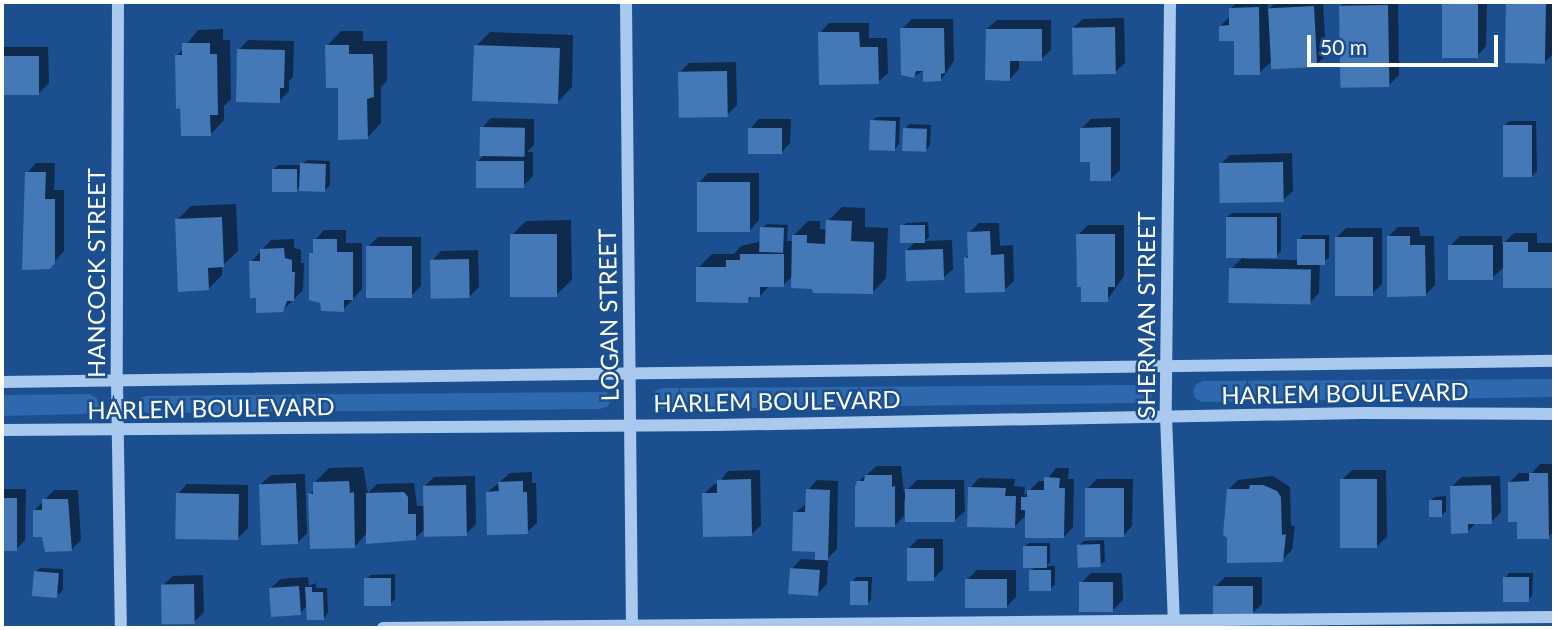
<!DOCTYPE html>
<html>
<head>
<meta charset="utf-8">
<style>
	body { margin:0 }
	#map { position:relative; width:1556px; height:630px; overflow:hidden; background:#1b4f8f; font-family:Lato,sans-serif }
	div>[style] { position:absolute }
	.green>* { inset:0; background:#2e69ad }
	.shadow>* { inset:0; background:#0007 }
	.building>* { inset:0; background:#4478b7; transform-origin:0 0 }
	.minor>* { height:12px; margin:-6px; padding:0 6px; transform-origin:6px; border-radius:6px; background:#a9c9ee }
	span { translate:-50% -50%; white-space:nowrap; text-align:center; line-height:1.15; -webkit-text-stroke:5px #1b4f8f; paint-order:stroke }
	.street-label { font-size:24px; color:#fff }
	.frame { position:absolute; inset:0; border:4px solid #fff; pointer-events:none }
	.scale { position:absolute; left:1307px; top:35px; width:191px; height:32px; box-sizing:border-box; border:4px solid #fff; border-top:0; padding-left:9px; font-size:21px; line-height:24px; white-space:nowrap; color:#fff; -webkit-text-stroke:5px #1b4f8f; paint-order:stroke }
</style>
</head>
<body>
<div id="map">
	<div class="green">
		<i style="clip-path:polygon(1554px 379px,1554px 397px,1202px 402px,1195px 398px,1193px 391px,1196px 384px,1203px 381px)"></i>
		<i style="clip-path:polygon(1142px 385px,1151px 387px,1153px 394px,1149px 400px,1141px 403px,661px 409px,654px 405px,652px 398px,655px 391px,662px 388px)"></i>
		<i style="clip-path:polygon(606px 392px,612px 399px,608px 406px,600px 409px,147px 413px,139px 410px,138px 404px,142px 397px,148px 396px)"></i>
		<i style="clip-path:polygon(89px 394px,97px 398px,99px 406px,94px 412px,84px 414px,2px 416px,2px 395px)"></i>
	</div>
	<div class="shadow">
		<i style="clip-path:polygon(1237px 2px,1268px 2px,1268px 10px,1276px 2px,1323px 2px,1326px 55px,1316px 65px,1272px 61px,1259px 73px,1236px 39px,1220px 26px,1231px 16px,1231px 8px)"></i>
		<i style="clip-path:polygon(1345px 2px,1398px 2px,1399px 75px,1389px 85px,1340px 7px)"></i>
		<i style="clip-path:polygon(1444px 2px,1487px 2px,1486px 46px,1477px 56px,1444px 56px)"></i>
		<i style="clip-path:polygon(1554px 2px,1554px 53px,1544px 63px,1507px 3px)"></i>
		<i style="clip-path:polygon(1124px 18px,1125px 63px,1115px 72px,1073px 28px,1083px 19px)"></i>
		<i style="clip-path:polygon(912px 19px,953px 19px,954px 61px,941px 80px,925px 70px,914px 76px,902px 29px)"></i>
		<i style="clip-path:polygon(997px 20px,1051px 20px,1051px 50px,1041px 59px,1019px 59px,1019px 69px,1010px 79px,987px 29px)"></i>
		<i style="clip-path:polygon(829px 23px,869px 23px,869px 38px,887px 38px,888px 73px,878px 82px,820px 33px)"></i>
		<i style="clip-path:polygon(223px 29px,223px 40px,230px 40px,231px 99px,224px 106px,224px 120px,210px 135px,177px 56px,198px 30px)"></i>
		<i style="clip-path:polygon(341px 31px,363px 31px,363px 41px,387px 41px,387px 81px,381px 87px,381px 123px,367px 138px,340px 86px,327px 46px)"></i>
		<i style="clip-path:polygon(490px 32px,573px 35px,572px 87px,558px 102px,476px 46px)"></i>
		<i style="clip-path:polygon(248px 40px,294px 41px,293px 77px,289px 81px,289px 91px,279px 101px,239px 50px)"></i>
		<i style="clip-path:polygon(2px 47px,48px 47px,49px 83px,39px 93px,2px 93px)"></i>
		<i style="clip-path:polygon(736px 62px,737px 105px,727px 115px,680px 72px,689px 63px)"></i>
		<i style="clip-path:polygon(877px 117px,900px 117px,899px 144px,895px 149px,872px 121px)"></i>
		<i style="clip-path:polygon(491px 118px,534px 119px,534px 145px,527px 152px,533px 152px,533px 176px,523px 186px,477px 162px,484px 155px,482px 128px)"></i>
		<i style="clip-path:polygon(1120px 118px,1120px 170px,1111px 179px,1092px 160px,1081px 129px,1091px 119px)"></i>
		<i style="clip-path:polygon(759px 119px,791px 119px,790px 143px,781px 153px,750px 129px)"></i>
		<i style="clip-path:polygon(1509px 121px,1536px 121px,1537px 171px,1532px 176px,1504px 126px)"></i>
		<i style="clip-path:polygon(909px 124px,931px 125px,930px 145px,926px 150px,905px 129px)"></i>
		<i style="clip-path:polygon(1292px 153px,1293px 191px,1283px 200px,1221px 164px,1230px 155px)"></i>
		<i style="clip-path:polygon(307px 160px,330px 161px,330px 185px,325px 190px,302px 184px,296px 190px,274px 169px,278px 165px,301px 165px)"></i>
		<i style="clip-path:polygon(36px 163px,55px 163px,54px 190px,64px 190px,64px 251px,49px 268px,27px 173px)"></i>
		<i style="clip-path:polygon(708px 173px,759px 173px,759px 220px,750px 230px,699px 183px)"></i>
		<i style="clip-path:polygon(236px 204px,238px 251px,222px 266px,222px 275px,208px 289px,177px 220px,191px 206px)"></i>
		<i style="clip-path:polygon(842px 207px,865px 208px,865px 227px,888px 228px,886px 278px,872px 293px,814px 287px,793px 276px,783px 285px,770px 285px,760px 296px,753px 295px,748px 301px,698px 268px,712px 254px,734px 254px,741px 246px,762px 241px,762px 228px,767px 224px,788px 225px,787px 241px,794px 241px,794px 235px,808px 221px,820px 221px,820px 229px,827px 230px,828px 221px)"></i>
		<i style="clip-path:polygon(1232px 213px,1281px 213px,1281px 251px,1276px 256px,1227px 217px)"></i>
		<i style="clip-path:polygon(571px 220px,572px 280px,557px 294px,512px 235px,526px 221px)"></i>
		<i style="clip-path:polygon(928px 222px,929px 237px,925px 241px,952px 240px,953px 269px,943px 278px,906px 251px,915px 242px,902px 227px,906px 223px)"></i>
		<i style="clip-path:polygon(979px 223px,999px 223px,1000px 246px,1013px 245px,1014px 281px,1004px 290px,966px 258px,970px 254px,969px 233px)"></i>
		<i style="clip-path:polygon(1088px 225px,1124px 225px,1124px 276px,1107px 300px,1078px 235px)"></i>
		<i style="clip-path:polygon(1398px 227px,1419px 227px,1420px 236px,1434px 236px,1435px 285px,1425px 295px,1388px 237px)"></i>
		<i style="clip-path:polygon(1346px 228px,1382px 228px,1382px 284px,1372px 294px,1336px 238px)"></i>
		<i style="clip-path:polygon(324px 230px,346px 230px,346px 243px,362px 243px,362px 289px,343px 310px,311px 254px,315px 250px,315px 240px)"></i>
		<i style="clip-path:polygon(1514px 233px,1537px 233px,1537px 243px,1554px 243px,1552px 286px,1505px 266px,1493px 277px,1450px 246px,1460px 236px,1502px 236px,1502px 245px)"></i>
		<i style="clip-path:polygon(1303px 235px,1329px 235px,1329px 258px,1320px 263px,1319px 293px,1309px 303px,1231px 269px,1244px 256px,1244px 259px,1299px 260px,1299px 240px)"></i>
		<i style="clip-path:polygon(378px 237px,421px 237px,421px 286px,411px 296px,368px 247px)"></i>
		<i style="clip-path:polygon(294px 239px,294px 248px,301px 250px,301px 263px,304px 263px,303px 290px,282px 311px,257px 296px,251px 262px,271px 240px)"></i>
		<i style="clip-path:polygon(478px 250px,479px 287px,469px 297px,432px 261px,441px 251px)"></i>
		<i style="clip-path:polygon(1540px 464px,1554px 464px,1554px 531px,1548px 537px,1519px 520px,1509px 483px,1519px 473px,1532px 473px)"></i>
		<i style="clip-path:polygon(877px 466px,901px 466px,904px 493px,917px 480px,964px 480px,965px 511px,955px 520px,904px 500px,904px 516px,894px 526px,859px 481px)"></i>
		<i style="clip-path:polygon(363px 467px,368px 493px,377px 484px,414px 483px,417px 506px,425px 506px,425px 486px,434px 477px,475px 476px,476px 524px,466px 534px,426px 528px,415px 538px,367px 533px,355px 546px,310px 494px,315px 489px,315px 482px,329px 468px)"></i>
		<i style="clip-path:polygon(1056px 468px,1069px 468px,1068px 479px,1074px 479px,1073px 527px,1064px 537px,1027px 514px,1015px 526px,970px 488px,979px 478px,1015px 479px,1014px 486px,1025px 487px,1024px 496px,1039px 481px,1046px 481px)"></i>
		<i style="clip-path:polygon(760px 470px,761px 525px,752px 534px,704px 494px,714px 484px,718px 484px,728px 471px)"></i>
		<i style="clip-path:polygon(1352px 470px,1386px 470px,1387px 537px,1377px 546px,1342px 480px)"></i>
		<i style="clip-path:polygon(532px 472px,532px 483px,536px 483px,537px 523px,527px 532px,488px 492px,510px 473px)"></i>
		<i style="clip-path:polygon(305px 474px,307px 533px,297px 543px,261px 484px,271px 475px)"></i>
		<i style="clip-path:polygon(1273px 476px,1290px 487px,1291px 526px,1295px 526px,1292px 550px,1282px 560px,1228px 490px,1238px 480px)"></i>
		<i style="clip-path:polygon(1500px 476px,1501px 512px,1491px 522px,1477px 522px,1467px 532px,1452px 486px,1462px 477px)"></i>
		<i style="clip-path:polygon(1097px 479px,1133px 479px,1132px 526px,1123px 536px,1087px 489px)"></i>
		<i style="clip-path:polygon(817px 480px,838px 481px,837px 549px,825px 561px,828px 561px,827px 584px,817px 594px,792px 569px,801px 559px,817px 560px,817px 550px,795px 513px,807px 503px,808px 490px)"></i>
		<i style="clip-path:polygon(187px 484px,248px 485px,248px 528px,238px 538px,178px 494px)"></i>
		<i style="clip-path:polygon(2px 489px,26px 489px,25px 540px,16px 550px,2px 550px)"></i>
		<i style="clip-path:polygon(54px 490px,78px 490px,81px 540px,71px 550px,34px 511px)"></i>
		<i style="clip-path:polygon(1446px 496px,1446px 511px,1442px 515px,1430px 501px,1435px 497px)"></i>
		<i style="clip-path:polygon(918px 539px,943px 539px,943px 569px,933px 579px,908px 549px)"></i>
		<i style="clip-path:polygon(1104px 540px,1105px 561px,1100px 565px,1079px 545px,1084px 541px)"></i>
		<i style="clip-path:polygon(1029px 543px,1050px 543px,1050px 562px,1046px 566px,1055px 566px,1055px 585px,1050px 589px,1031px 571px,1036px 566px,1024px 547px)"></i>
		<i style="clip-path:polygon(40px 568px,63px 569px,63px 590px,59px 594px,35px 572px)"></i>
		<i style="clip-path:polygon(977px 570px,1016px 570px,1016px 597px,1006px 607px,967px 580px)"></i>
		<i style="clip-path:polygon(1091px 573px,1122px 573px,1123px 600px,1113px 610px,1081px 583px)"></i>
		<i style="clip-path:polygon(1509px 573px,1533px 573px,1532px 596px,1528px 600px,1505px 578px)"></i>
		<i style="clip-path:polygon(395px 574px,395px 599px,390px 604px,366px 579px,371px 575px)"></i>
		<i style="clip-path:polygon(203px 575px,204px 612px,194px 622px,163px 585px,173px 576px)"></i>
		<i style="clip-path:polygon(308px 577px,309px 586px,316px 583px,316px 588px,327px 588px,328px 613px,324px 618px,308px 605px,300px 613px,271px 588px,281px 579px)"></i>
		<i style="clip-path:polygon(856px 577px,872px 577px,871px 600px,867px 604px,852px 582px)"></i>
		<i style="clip-path:polygon(1225px 577px,1262px 577px,1262px 604px,1252px 613px,1215px 587px)"></i>
	</div>
	<div class="building">
		<i style="left:1442px;top:2px;width:36px;height:56px"></i>
		<i style="left:1506px;top:2px;width:40px;height:61px;rotate:1deg"></i>
		<i style="left:1388px;top:5px;width:82px;height:49px;rotate:89deg"></i>
		<i style="left:1314px;top:6px;width:61px;height:46px;rotate:87deg"></i>
		<i style="clip-path:polygon(1259px 7px,1260px 75px,1234px 75px,1234px 41px,1219px 41px,1219px 26px,1229px 25px,1229px 8px)"></i>
		<i style="left:1115px;top:27px;width:47px;height:43px;rotate:89deg"></i>
		<i style="clip-path:polygon(900px 28px,944px 28px,945px 73px,941px 74px,941px 81px,923px 82px,923px 71px,916px 71px,914px 78px,901px 75px)"></i>
		<i style="clip-path:polygon(986px 29px,1042px 29px,1042px 61px,1010px 61px,1010px 81px,985px 80px)"></i>
		<i style="clip-path:polygon(818px 32px,859px 32px,860px 47px,878px 47px,879px 84px,819px 85px)"></i>
		<i style="clip-path:polygon(182px 43px,210px 43px,210px 54px,217px 54px,218px 115px,210px 115px,211px 136px,181px 136px,180px 108px,176px 109px,175px 55px,182px 55px)"></i>
		<i style="clip-path:polygon(325px 45px,349px 45px,349px 54px,373px 54px,374px 97px,367px 99px,368px 139px,338px 140px,338px 88px,326px 88px)"></i>
		<i style="left:474px;top:45px;width:86px;height:56px;rotate:2deg"></i>
		<i style="clip-path:polygon(237px 49px,285px 50px,284px 88px,280px 88px,280px 103px,236px 102px)"></i>
		<i style="left:2px;top:56px;width:37px;height:39px"></i>
		<i style="left:727px;top:71px;width:46px;height:49px;rotate:89deg"></i>
		<i style="left:870px;top:120px;width:26px;height:30px;rotate:2deg"></i>
		<i style="left:1503px;top:125px;width:29px;height:52px"></i>
		<i style="left:480px;top:127px;width:45px;height:29px;rotate:1deg"></i>
		<i style="clip-path:polygon(1111px 127px,1111px 181px,1090px 181px,1090px 162px,1080px 162px,1080px 128px)"></i>
		<i style="left:748px;top:128px;width:34px;height:26px"></i>
		<i style="left:903px;top:128px;width:24px;height:23px;rotate:2deg"></i>
		<i style="left:476px;top:161px;width:48px;height:27px"></i>
		<i style="left:1283px;top:162px;width:40px;height:64px;rotate:89deg"></i>
		<i style="left:300px;top:163px;width:26px;height:28px;rotate:2deg"></i>
		<i style="left:272px;top:169px;width:25px;height:23px"></i>
		<i style="clip-path:polygon(25px 172px,46px 172px,45px 199px,55px 199px,55px 263px,50px 269px,22px 270px)"></i>
		<i style="left:697px;top:182px;width:53px;height:50px"></i>
		<i style="clip-path:polygon(222px 217px,224px 267px,208px 268px,209px 290px,178px 292px,175px 219px)"></i>
		<i style="left:1226px;top:217px;width:51px;height:41px"></i>
		<i style="clip-path:polygon(826px 220px,852px 221px,851px 241px,874px 242px,873px 294px,813px 293px,812px 289px,791px 288px,792px 235px,807px 235px,807px 243px,825px 244px)"></i>
		<i style="left:925px;top:225px;width:18px;height:25px;rotate:90deg"></i>
		<i style="left:760px;top:227px;width:24px;height:25px;rotate:2deg"></i>
		<i style="clip-path:polygon(990px 231px,991px 255px,1004px 254px,1005px 292px,965px 293px,964px 257px,968px 258px,967px 232px)"></i>
		<i style="left:510px;top:234px;width:47px;height:63px"></i>
		<i style="clip-path:polygon(1076px 234px,1115px 234px,1115px 287px,1108px 287px,1108px 302px,1081px 302px,1081px 287px,1077px 287px)"></i>
		<i style="clip-path:polygon(1387px 236px,1410px 236px,1410px 245px,1425px 245px,1426px 296px,1387px 297px)"></i>
		<i style="left:1335px;top:237px;width:38px;height:59px"></i>
		<i style="clip-path:polygon(313px 239px,337px 239px,337px 252px,353px 252px,353px 300px,344px 300px,344px 312px,321px 311px,320px 303px,309px 300px,309px 253px,313px 253px)"></i>
		<i style="left:1297px;top:239px;width:28px;height:26px"></i>
		<i style="clip-path:polygon(1503px 242px,1528px 242px,1528px 252px,1553px 252px,1553px 288px,1503px 288px)"></i>
		<i style="left:1448px;top:245px;width:45px;height:35px"></i>
		<i style="left:366px;top:246px;width:46px;height:52px"></i>
		<i style="clip-path:polygon(284px 248px,285px 258px,292px 260px,292px 272px,295px 272px,294px 301px,287px 301px,283px 312px,256px 313px,256px 298px,250px 298px,249px 261px,260px 261px,260px 249px)"></i>
		<i style="left:943px;top:249px;width:31px;height:38px;rotate:88deg"></i>
		<i style="clip-path:polygon(740px 254px,784px 254px,784px 287px,760px 287px,760px 297px,749px 297px,748px 303px,696px 302px,696px 267px,726px 267px,726px 260px,740px 260px)"></i>
		<i style="left:469px;top:259px;width:39px;height:39px;rotate:89deg"></i>
		<i style="left:1229px;top:268px;width:82px;height:35px;rotate:1deg"></i>
		<i style="clip-path:polygon(1529px 473px,1548px 473px,1549px 539px,1517px 539px,1517px 522px,1508px 522px,1508px 482px,1529px 481px)"></i>
		<i style="clip-path:polygon(865px 475px,892px 475px,892px 487px,895px 486px,895px 527px,855px 527px,855px 487px,857px 481px,864px 481px)"></i>
		<i style="clip-path:polygon(1044px 477px,1060px 478px,1059px 488px,1065px 488px,1064px 538px,1025px 538px,1025px 510px,1021px 510px,1021px 497px,1027px 497px,1027px 490px,1044px 490px)"></i>
		<i style="clip-path:polygon(751px 479px,752px 536px,703px 537px,702px 493px,717px 493px,717px 480px)"></i>
		<i style="left:1340px;top:479px;width:37px;height:69px"></i>
		<i style="clip-path:polygon(349px 481px,350px 493px,354px 492px,355px 548px,310px 549px,308px 493px,313px 494px,313px 482px)"></i>
		<i style="clip-path:polygon(523px 481px,523px 492px,527px 492px,528px 534px,487px 535px,486px 492px,499px 491px,498px 482px)"></i>
		<i style="left:296px;top:483px;width:61px;height:37px;rotate:88deg"></i>
		<i style="left:466px;top:485px;width:51px;height:43px;rotate:89deg"></i>
		<i style="clip-path:polygon(1250px 485px,1263px 485px,1277px 491px,1281px 497px,1282px 535px,1286px 534px,1283px 562px,1227px 563px,1227px 538px,1223px 535px,1227px 489px,1249px 489px)"></i>
		<i style="clip-path:polygon(1491px 485px,1492px 524px,1468px 524px,1468px 533px,1451px 534px,1450px 486px)"></i>
		<i style="clip-path:polygon(968px 487px,1006px 488px,1005px 496px,1016px 496px,1015px 528px,967px 527px)"></i>
		<i style="left:1085px;top:488px;width:39px;height:49px"></i>
		<i style="clip-path:polygon(806px 489px,830px 490px,828px 560px,815px 560px,815px 552px,792px 551px,793px 512px,805px 512px)"></i>
		<i style="left:905px;top:489px;width:50px;height:33px"></i>
		<i style="clip-path:polygon(404px 492px,408px 497px,408px 514px,416px 514px,416px 540px,366px 544px,366px 493px)"></i>
		<i style="left:176px;top:493px;width:63px;height:46px;rotate:1deg"></i>
		<i style="left:2px;top:498px;width:15px;height:53px"></i>
		<i style="clip-path:polygon(42px 499px,68px 499px,72px 551px,45px 552px,42px 537px,33px 537px,33px 510px,42px 510px)"></i>
		<i style="left:1429px;top:500px;width:13px;height:17px"></i>
		<i style="left:1100px;top:544px;width:23px;height:23px;rotate:88deg"></i>
		<i style="left:1047px;top:546px;width:22px;height:24px;rotate:90deg"></i>
		<i style="left:907px;top:548px;width:27px;height:33px"></i>
		<i style="left:790px;top:568px;width:30px;height:26px;rotate:4deg"></i>
		<i style="left:1029px;top:570px;width:22px;height:21px"></i>
		<i style="left:34px;top:571px;width:25px;height:25px;rotate:5deg"></i>
		<i style="left:1503px;top:577px;width:26px;height:25px"></i>
		<i style="left:391px;top:578px;width:28px;height:27px;rotate:90deg"></i>
		<i style="left:965px;top:579px;width:42px;height:29px"></i>
		<i style="left:850px;top:581px;width:18px;height:24px"></i>
		<i style="left:1079px;top:582px;width:34px;height:30px"></i>
		<i style="left:194px;top:584px;width:40px;height:33px;rotate:89deg"></i>
		<i style="left:299px;top:586px;width:29px;height:30px;rotate:86deg"></i>
		<i style="left:1213px;top:586px;width:40px;height:29px"></i>
		<i style="clip-path:polygon(305px 587px,312px 587px,312px 592px,323px 592px,324px 620px,307px 620px)"></i>
	</div>
	<div class="minor">
		<i style="left:118px;top:2px;width:380px;rotate:90.2deg"></i>
		<i style="left:117px;top:382px;width:246px;rotate:89.1deg"></i>
		<i style="left:626px;top:2px;width:626px;rotate:89.45deg"></i>
		<i style="left:1170px;top:2px;width:414px;rotate:90.6deg"></i>
		<i style="left:1166px;top:416px;width:212px;rotate:87.8deg"></i>
		<i style="left:2px;top:382px;width:1552px;rotate:-0.78deg"></i>
		<i style="left:2px;top:430px;width:714px;rotate:-0.4deg"></i>
		<i style="left:716px;top:425px;width:645px;rotate:-1.07deg"></i>
		<i style="left:1361px;top:413px;width:193px;rotate:0.3deg"></i>
		<i style="left:383px;top:628px;width:1171px;rotate:-0.54deg"></i>
	</div>
	<div class="street-label">
		<span style="left:96px;top:273px;rotate:-90deg">HANCOCK STREET</span>
		<span style="left:608px;top:315px;rotate:-91deg">LOGAN STREET</span>
		<span style="left:1146px;top:315px;rotate:-90deg">SHERMAN STREET</span>
		<span style="left:1345px;top:393px;rotate:-1deg">HARLEM BOULEVARD</span>
		<span style="left:777px;top:401px;rotate:-1deg">HARLEM BOULEVARD</span>
		<span style="left:211px;top:408px;rotate:-1deg">HARLEM BOULEVARD</span>
	</div>
	<div class="frame"></div>
	<div class="scale">50 m</div>
</div>
</body>
</html>
